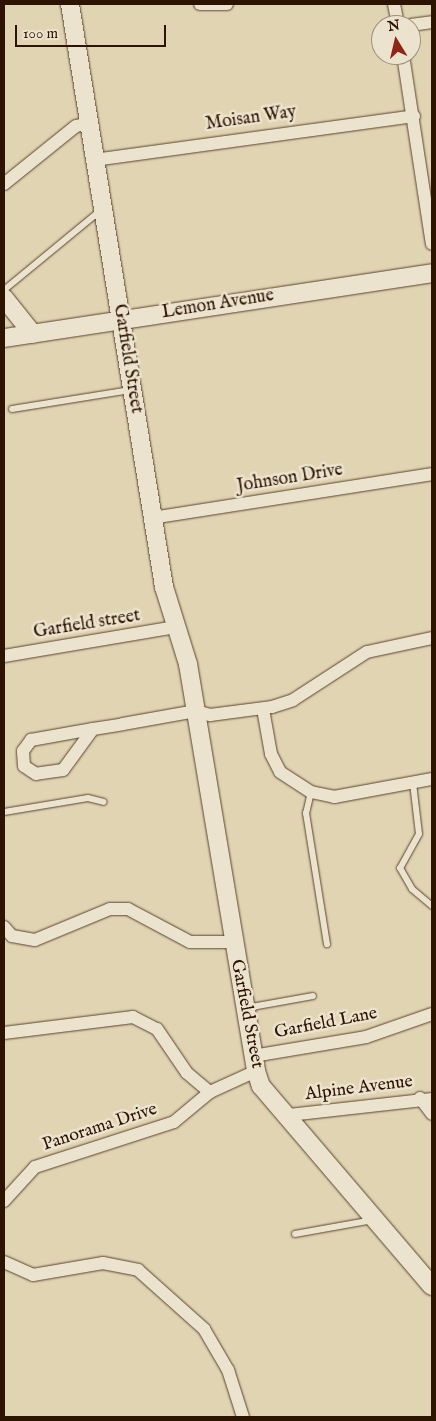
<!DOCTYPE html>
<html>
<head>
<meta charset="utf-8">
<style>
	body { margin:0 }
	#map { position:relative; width:436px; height:1421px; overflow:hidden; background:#e1d4b3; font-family:"IM FELL English",serif }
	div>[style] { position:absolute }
	.roads { filter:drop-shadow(0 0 1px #59442d) drop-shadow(0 0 1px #59442d) }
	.lane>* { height:6px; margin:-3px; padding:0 3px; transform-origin:3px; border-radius:3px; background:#ece3ce }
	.street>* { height:12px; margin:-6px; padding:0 6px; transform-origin:6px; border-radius:6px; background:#ece3ce }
	.secondary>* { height:18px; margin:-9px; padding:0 9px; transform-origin:9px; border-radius:9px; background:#ece3ce }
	span { translate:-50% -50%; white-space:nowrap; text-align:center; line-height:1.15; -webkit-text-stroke:5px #ece3ce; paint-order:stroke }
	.street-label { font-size:18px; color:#2c1400 }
	.frame { position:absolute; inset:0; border:5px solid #2c1400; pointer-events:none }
	.north { position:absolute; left:371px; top:15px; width:50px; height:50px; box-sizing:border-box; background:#ece3ce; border:1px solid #9f907c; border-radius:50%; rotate:351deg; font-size:14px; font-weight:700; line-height:20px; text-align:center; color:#2c1400 }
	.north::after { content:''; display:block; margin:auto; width:18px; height:22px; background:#8f2418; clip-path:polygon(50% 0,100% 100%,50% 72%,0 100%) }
	.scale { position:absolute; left:15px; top:25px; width:151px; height:22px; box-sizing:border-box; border:2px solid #2c1400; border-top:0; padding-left:6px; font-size:15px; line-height:18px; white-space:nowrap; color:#2c1400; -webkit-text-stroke:4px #ece3ce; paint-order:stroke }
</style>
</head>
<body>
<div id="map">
	<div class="roads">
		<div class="lane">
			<i style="left:4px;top:290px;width:126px;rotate:-39.5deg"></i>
			<i style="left:12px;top:409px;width:120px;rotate:-9.1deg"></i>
			<i style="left:413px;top:783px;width:51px;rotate:83.3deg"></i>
			<i style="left:419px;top:834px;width:39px;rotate:119deg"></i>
			<i style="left:400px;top:868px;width:24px;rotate:60deg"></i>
			<i style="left:412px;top:889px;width:26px;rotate:40deg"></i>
			<i style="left:311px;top:792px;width:22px;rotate:103deg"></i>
			<i style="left:306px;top:813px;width:133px;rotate:80.9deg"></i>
			<i style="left:4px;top:812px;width:85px;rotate:-9.5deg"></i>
			<i style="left:88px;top:798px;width:16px;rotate:14deg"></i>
			<i style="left:246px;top:1008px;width:68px;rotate:-10.2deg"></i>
			<i style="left:295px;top:1234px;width:79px;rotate:-10.2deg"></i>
		</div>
		<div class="street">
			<i style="left:200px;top:4px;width:27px"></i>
			<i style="left:394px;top:4px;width:21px;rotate:79deg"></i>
			<i style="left:411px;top:25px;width:21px;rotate:-8deg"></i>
			<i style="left:403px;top:55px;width:191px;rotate:81.3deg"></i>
			<i style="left:94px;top:160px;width:323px;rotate:-7.8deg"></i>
			<i style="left:4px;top:184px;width:92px;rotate:-38.9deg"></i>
			<i style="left:76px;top:126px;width:13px;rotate:-13deg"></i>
			<i style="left:152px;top:518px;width:283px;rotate:-8.9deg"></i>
			<i style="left:4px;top:656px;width:174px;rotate:-9.6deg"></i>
			<i style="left:263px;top:709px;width:46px;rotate:79.9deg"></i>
			<i style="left:271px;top:754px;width:20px;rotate:63deg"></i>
			<i style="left:280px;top:772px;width:37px;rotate:33deg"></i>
			<i style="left:311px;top:792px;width:24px;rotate:12deg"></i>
			<i style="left:334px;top:797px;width:100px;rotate:-10.4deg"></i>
			<i style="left:93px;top:729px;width:51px;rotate:126.2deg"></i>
			<i style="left:63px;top:770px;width:27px;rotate:172deg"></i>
			<i style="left:36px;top:774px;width:14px;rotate:-146deg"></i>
			<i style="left:24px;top:766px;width:15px;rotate:-94deg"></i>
			<i style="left:23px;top:751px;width:14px;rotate:-54deg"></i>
			<i style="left:31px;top:740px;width:63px;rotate:-10.1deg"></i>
			<i style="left:93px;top:729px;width:30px;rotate:-9deg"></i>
			<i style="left:123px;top:724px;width:74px;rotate:-10.1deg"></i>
			<i style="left:196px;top:711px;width:15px;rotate:16deg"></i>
			<i style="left:210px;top:715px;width:63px;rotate:-7.4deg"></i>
			<i style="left:272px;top:707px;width:22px;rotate:-18deg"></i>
			<i style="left:293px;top:700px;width:88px;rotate:-33deg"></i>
			<i style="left:367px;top:652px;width:66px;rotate:-12.2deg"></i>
			<i style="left:4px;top:927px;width:12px;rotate:48deg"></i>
			<i style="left:12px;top:936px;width:23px;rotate:10deg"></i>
			<i style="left:35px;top:940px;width:81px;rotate:-22.5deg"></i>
			<i style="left:110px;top:909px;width:18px"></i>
			<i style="left:128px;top:909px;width:70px;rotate:28deg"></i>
			<i style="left:190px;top:942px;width:42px"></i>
			<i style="left:4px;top:1033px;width:130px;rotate:-7.1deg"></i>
			<i style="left:133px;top:1017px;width:27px;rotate:27deg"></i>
			<i style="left:157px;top:1029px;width:53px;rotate:55.7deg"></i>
			<i style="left:187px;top:1073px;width:30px;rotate:40deg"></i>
			<i style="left:253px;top:1056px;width:115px;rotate:-9.5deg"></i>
			<i style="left:366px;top:1037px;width:70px;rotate:-19.2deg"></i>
			<i style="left:420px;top:1098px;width:20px;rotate:53deg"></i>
			<i style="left:289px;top:1115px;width:144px;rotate:-6.4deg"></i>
			<i style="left:4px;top:1201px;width:46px;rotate:-47.6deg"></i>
			<i style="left:35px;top:1167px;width:146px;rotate:-17.9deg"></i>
			<i style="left:174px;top:1122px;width:47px;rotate:-39.8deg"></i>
			<i style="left:210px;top:1092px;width:51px;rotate:-24.5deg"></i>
			<i style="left:4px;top:1262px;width:32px;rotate:24deg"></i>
			<i style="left:33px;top:1275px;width:71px;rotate:-9.7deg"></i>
			<i style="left:103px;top:1263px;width:36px;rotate:11deg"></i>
			<i style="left:138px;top:1270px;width:89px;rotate:41.8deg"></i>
			<i style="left:204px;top:1329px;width:48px;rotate:59.7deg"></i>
			<i style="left:228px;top:1370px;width:49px;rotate:72.3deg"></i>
		</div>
		<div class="secondary">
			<i style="left:70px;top:4px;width:591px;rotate:80.84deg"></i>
			<i style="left:164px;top:587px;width:81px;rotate:72.7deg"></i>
			<i style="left:188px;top:664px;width:413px;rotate:80.5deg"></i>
			<i style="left:256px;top:1071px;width:16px;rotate:72deg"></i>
			<i style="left:261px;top:1086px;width:263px;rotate:49.5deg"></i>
			<i style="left:4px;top:298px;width:46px;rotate:51.1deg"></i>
			<i style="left:4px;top:338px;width:433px;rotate:-8.6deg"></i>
		</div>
	</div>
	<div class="street-label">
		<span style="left:251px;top:119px;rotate:-8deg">Moisan Way</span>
		<span style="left:218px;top:305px;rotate:-9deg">Lemon Avenue</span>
		<span style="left:127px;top:359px;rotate:81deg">Garfield Street</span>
		<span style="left:290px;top:479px;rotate:-9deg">Johnson Drive</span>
		<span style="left:87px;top:625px;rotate:-9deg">Garfield street</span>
		<span style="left:246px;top:1014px;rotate:79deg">Garfield Street</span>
		<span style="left:326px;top:1024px;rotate:-11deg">Garfield Lane</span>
		<span style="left:359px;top:1089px;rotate:-7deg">Alpine Avenue</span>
		<span style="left:100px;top:1128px;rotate:-18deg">Panorama Drive</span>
	</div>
	<div class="frame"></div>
	<div class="north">N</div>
	<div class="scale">100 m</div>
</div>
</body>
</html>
